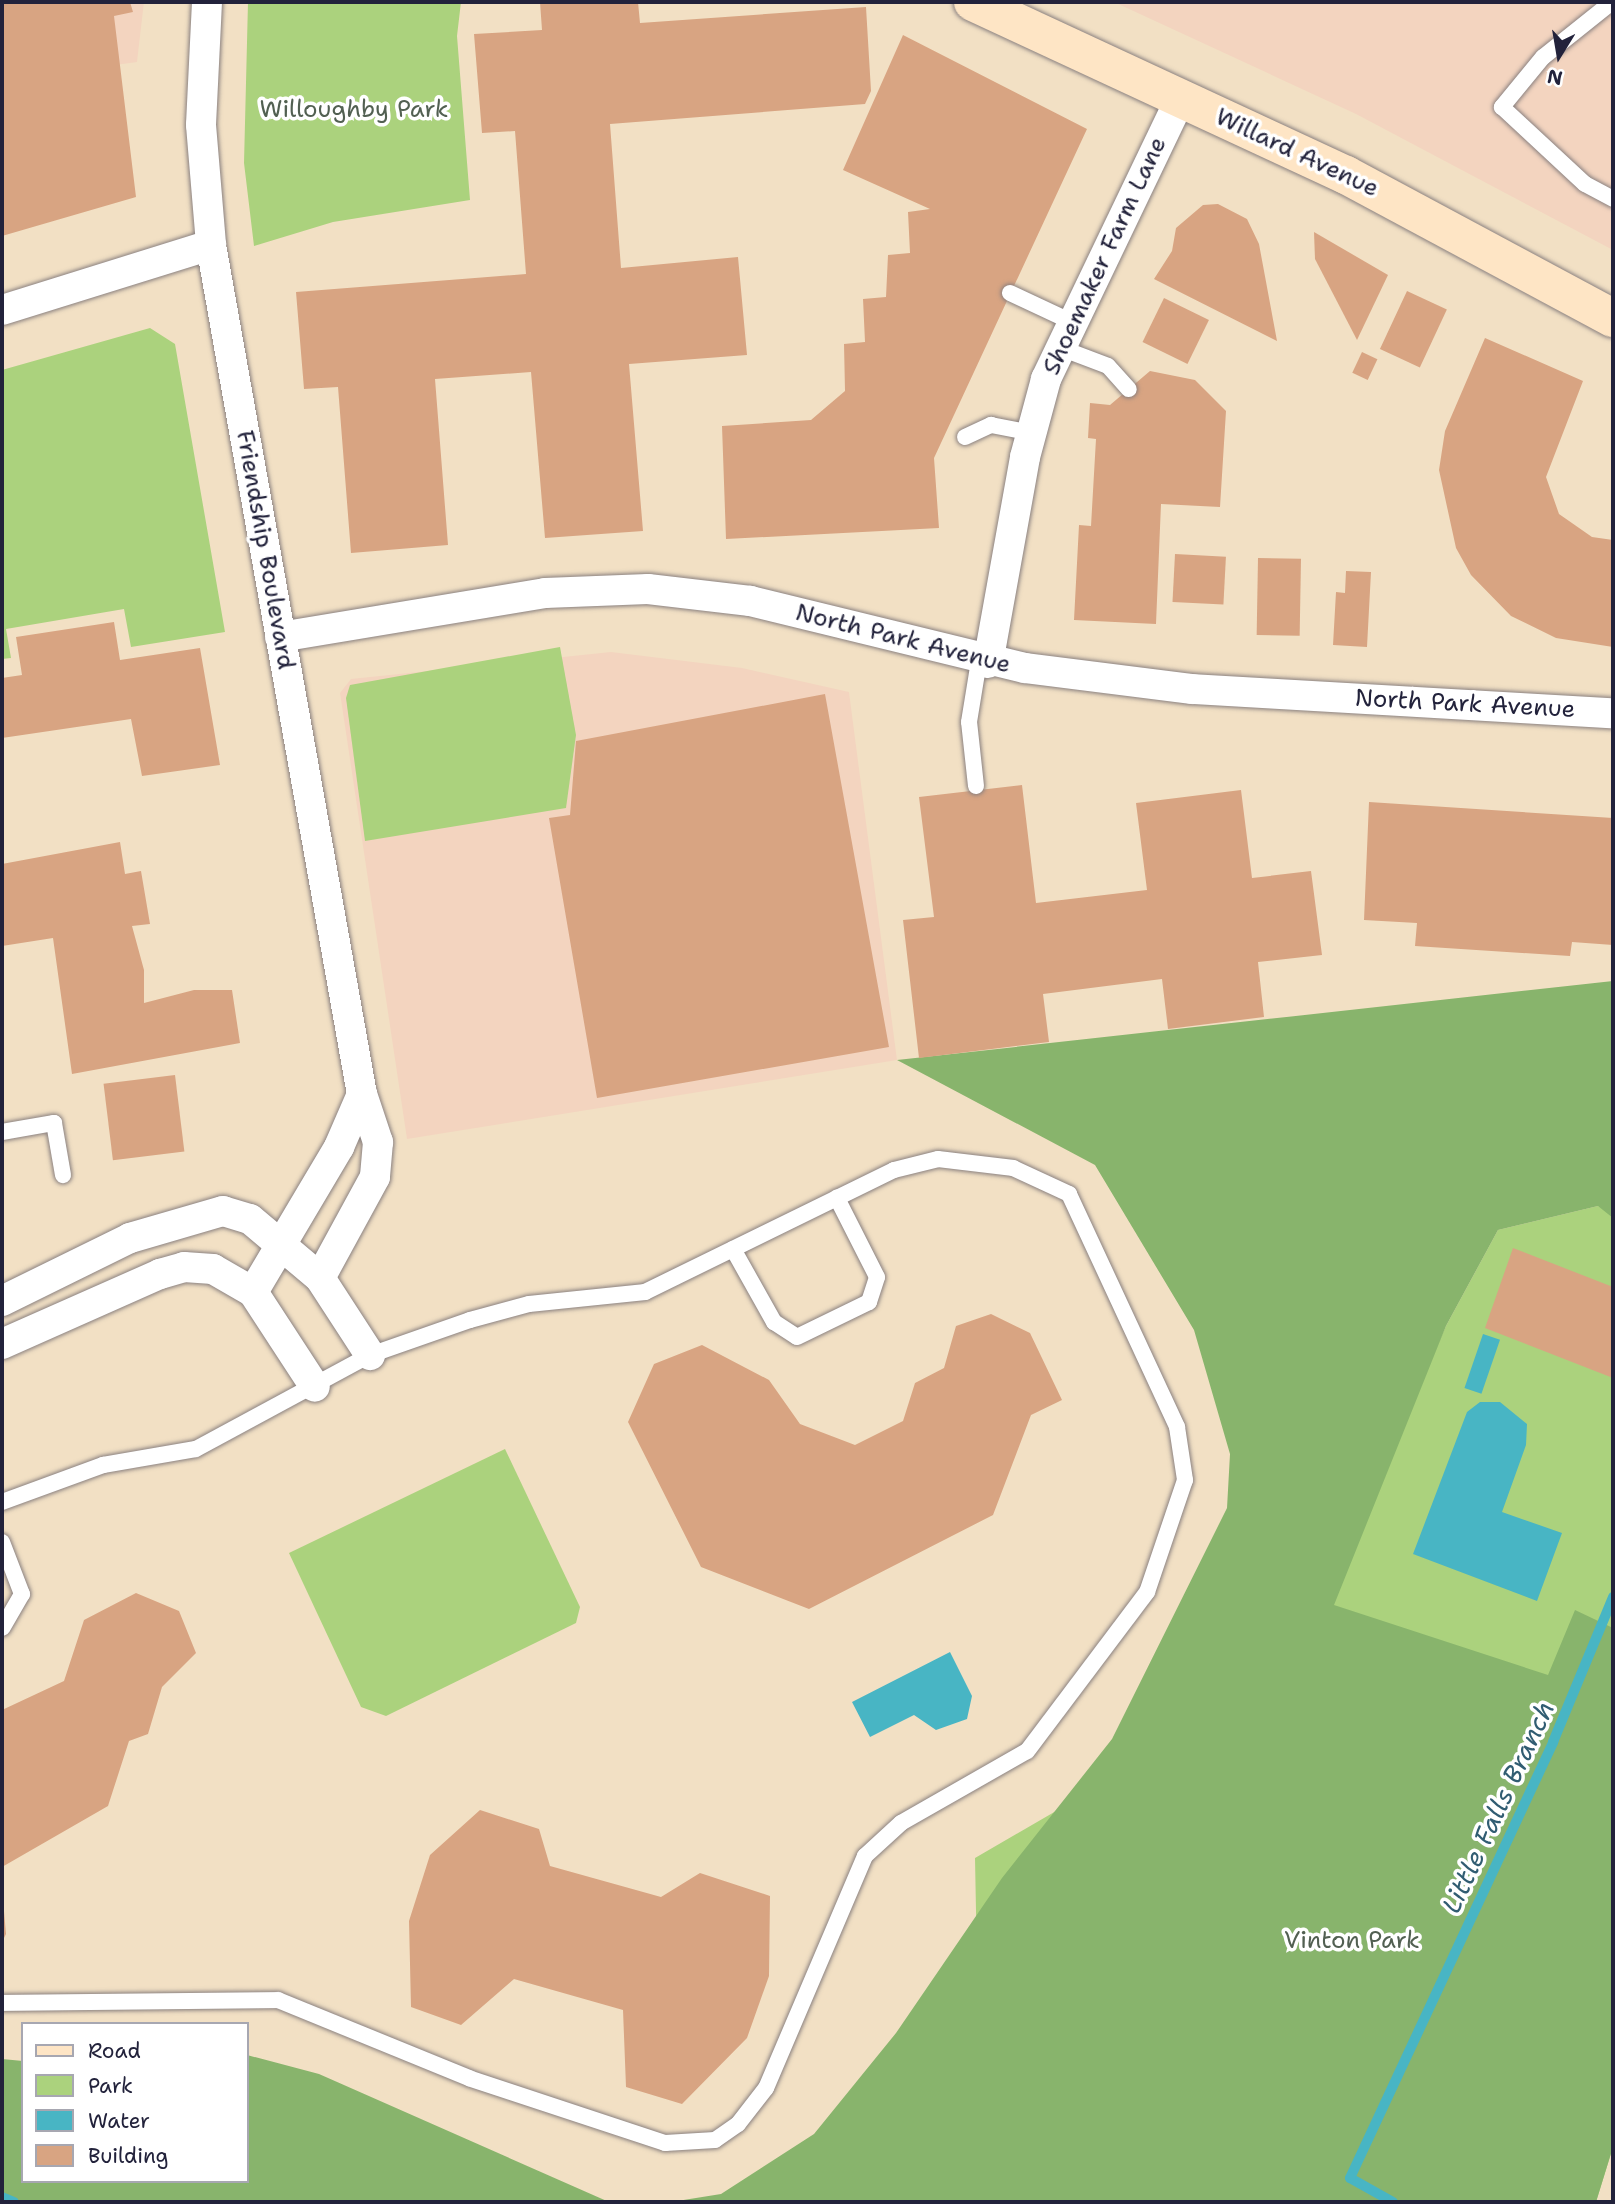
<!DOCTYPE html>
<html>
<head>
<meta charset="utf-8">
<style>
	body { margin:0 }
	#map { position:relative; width:1615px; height:2204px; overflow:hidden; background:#f2e0c4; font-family:"Shantell Sans",sans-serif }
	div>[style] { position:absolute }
	.built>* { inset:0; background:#f3d4bf }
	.green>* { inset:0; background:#abd27d }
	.forest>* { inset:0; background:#88b46c }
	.water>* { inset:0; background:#48b5c4; transform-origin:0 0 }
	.stream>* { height:10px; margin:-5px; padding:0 5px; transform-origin:5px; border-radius:5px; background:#48b5c4 }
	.building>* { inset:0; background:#d8a482; transform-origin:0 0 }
	.roads { filter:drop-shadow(0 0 2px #8a8180) drop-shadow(0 0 2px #8a8180) }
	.lane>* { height:16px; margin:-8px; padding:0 8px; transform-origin:8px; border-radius:8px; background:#fff }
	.street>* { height:30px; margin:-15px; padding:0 15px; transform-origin:15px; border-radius:15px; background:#fff }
	.secondary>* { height:38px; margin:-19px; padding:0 19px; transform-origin:19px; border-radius:19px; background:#fee5c5 }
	span { translate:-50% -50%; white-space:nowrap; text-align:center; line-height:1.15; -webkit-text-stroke:7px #fff; paint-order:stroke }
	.park-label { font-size:24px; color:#526052 }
	.street-label { font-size:24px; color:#22223b }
	.water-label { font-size:26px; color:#315d72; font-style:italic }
	.frame { position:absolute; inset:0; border:4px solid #22223b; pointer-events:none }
	.legend { position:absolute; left:21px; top:2022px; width:228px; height:161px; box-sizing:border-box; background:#fff; border:2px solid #a7a7b1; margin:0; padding:9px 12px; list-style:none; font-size:21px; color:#22223b }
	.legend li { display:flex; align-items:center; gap:14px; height:35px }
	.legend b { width:35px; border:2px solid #a7a7b1 }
	.north { position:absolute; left:1524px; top:21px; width:70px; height:70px; -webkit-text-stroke:5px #fff; paint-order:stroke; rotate:191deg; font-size:19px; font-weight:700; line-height:28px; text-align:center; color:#22223b }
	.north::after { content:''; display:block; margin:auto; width:24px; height:32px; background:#22223b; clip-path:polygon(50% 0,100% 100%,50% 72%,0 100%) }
</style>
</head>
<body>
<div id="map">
	<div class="built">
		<i style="clip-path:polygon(66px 2px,144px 2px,137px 62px,64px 72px)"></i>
		<i style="clip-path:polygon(1114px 2px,1613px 2px,1613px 250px,1356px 114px)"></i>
		<i style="clip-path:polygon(611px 652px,742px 668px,849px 692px,897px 1060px,407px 1139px,340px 693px,351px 679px)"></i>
	</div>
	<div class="green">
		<i style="clip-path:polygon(248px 2px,461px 2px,457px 36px,470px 200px,333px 222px,254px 246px,244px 163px)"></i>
		<i style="clip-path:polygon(150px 328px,175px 344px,225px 632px,131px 647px,124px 609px,6px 629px,11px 658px,2px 659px,2px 370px)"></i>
		<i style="clip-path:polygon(560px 647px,576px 735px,566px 808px,365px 841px,346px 698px,350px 685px)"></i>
		<i style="clip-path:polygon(1598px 1206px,1613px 1211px,1613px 2147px,1596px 2202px,971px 2202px,981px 2177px,975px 1858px,1287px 1677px,1446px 1326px,1498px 1230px)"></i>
		<i style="clip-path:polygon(505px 1449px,580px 1607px,576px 1623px,386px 1716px,361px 1707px,289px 1553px)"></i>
	</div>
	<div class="forest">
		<i style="clip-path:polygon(1613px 981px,1613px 1218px,1598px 1206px,1498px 1230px,1446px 1326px,1334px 1605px,1548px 1675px,1575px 1610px,1613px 1628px,1613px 2147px,1596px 2202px,671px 2202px,721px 2194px,814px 2134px,896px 2033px,1002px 1878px,1112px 1739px,1227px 1508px,1230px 1454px,1194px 1330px,1095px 1165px,897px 1060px)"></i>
		<i style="clip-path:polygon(247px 2055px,319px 2074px,609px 2202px,2px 2202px,2px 2059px,23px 2061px,23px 2181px,247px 2181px)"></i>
	</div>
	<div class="water">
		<i style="left:1483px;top:1334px;width:18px;height:57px;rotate:19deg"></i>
		<i style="clip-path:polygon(1480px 1402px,1500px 1402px,1527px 1424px,1526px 1445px,1502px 1512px,1562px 1533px,1537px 1601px,1413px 1554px,1467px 1412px)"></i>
		<i style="clip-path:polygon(950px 1652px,972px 1696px,967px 1719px,936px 1730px,914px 1715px,870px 1737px,852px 1702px)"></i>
	</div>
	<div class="stream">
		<i style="left:2px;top:2197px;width:13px;rotate:23deg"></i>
		<i style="left:1393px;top:2202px;width:49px;rotate:-150.8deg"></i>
		<i style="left:1350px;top:2178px;width:481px;rotate:-65deg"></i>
		<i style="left:1553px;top:1742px;width:157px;rotate:-67.5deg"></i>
	</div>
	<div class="building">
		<i style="clip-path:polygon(2px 2px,130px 2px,133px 12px,114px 16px,136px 197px,2px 236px)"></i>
		<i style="clip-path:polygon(540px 2px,638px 2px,640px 23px,866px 7px,871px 91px,865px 104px,610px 124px,621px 268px,738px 257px,747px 355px,629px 364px,643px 531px,545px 538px,531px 372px,435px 379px,448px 545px,351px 553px,338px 387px,304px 389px,296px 292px,526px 274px,515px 131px,482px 133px,474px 34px,542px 30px)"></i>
		<i style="clip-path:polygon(903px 35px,1087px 129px,934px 458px,939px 528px,726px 539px,722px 426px,811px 420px,845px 391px,844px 344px,865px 342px,863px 299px,886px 297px,888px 255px,910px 253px,908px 212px,930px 209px,843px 170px)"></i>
		<i style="clip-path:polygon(1218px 204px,1247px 219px,1259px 244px,1277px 341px,1154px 279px,1172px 251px,1176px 228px,1203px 205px)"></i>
		<i style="clip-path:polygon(1314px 232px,1388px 275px,1357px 340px,1315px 259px)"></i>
		<i style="left:1407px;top:291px;width:44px;height:64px;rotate:25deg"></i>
		<i style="left:1164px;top:298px;width:50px;height:49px;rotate:26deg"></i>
		<i style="clip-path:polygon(1485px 338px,1583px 381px,1546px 477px,1559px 514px,1592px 537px,1613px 540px,1613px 647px,1556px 638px,1511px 616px,1471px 575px,1456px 548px,1439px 470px,1445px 431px)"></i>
		<i style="left:1362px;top:352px;width:17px;height:23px;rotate:25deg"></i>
		<i style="clip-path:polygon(1150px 371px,1195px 380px,1226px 411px,1220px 507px,1161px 504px,1156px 624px,1074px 620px,1079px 525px,1091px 526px,1096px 439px,1088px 438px,1090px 403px,1110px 405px)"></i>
		<i style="left:1175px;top:554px;width:51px;height:48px;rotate:3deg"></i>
		<i style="left:1258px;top:558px;width:43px;height:77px;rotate:1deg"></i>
		<i style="clip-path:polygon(1346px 571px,1371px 572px,1367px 647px,1333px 645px,1336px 592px,1345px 593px)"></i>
		<i style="clip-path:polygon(114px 622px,120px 660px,200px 648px,220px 765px,142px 776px,131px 719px,2px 738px,2px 678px,22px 675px,16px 637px)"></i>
		<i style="clip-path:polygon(825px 694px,889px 1047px,597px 1098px,549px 818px,570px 815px,576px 741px)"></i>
		<i style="clip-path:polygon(1022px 785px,1036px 903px,1147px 890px,1136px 803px,1241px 790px,1252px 878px,1311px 871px,1322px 955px,1258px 962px,1264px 1017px,1168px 1029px,1162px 979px,1043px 994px,1049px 1042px,919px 1058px,903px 920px,934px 917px,919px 797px)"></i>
		<i style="clip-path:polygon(1369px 802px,1613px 818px,1613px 945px,1572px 942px,1570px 956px,1415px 946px,1417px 923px,1364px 920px)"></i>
		<i style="clip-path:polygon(120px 842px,125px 874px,141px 871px,150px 924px,132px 926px,144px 970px,144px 1003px,194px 990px,232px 990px,240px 1043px,72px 1074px,53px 938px,2px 946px,2px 864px)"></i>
		<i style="left:175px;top:1075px;width:77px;height:72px;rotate:83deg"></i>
		<i style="clip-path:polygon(1513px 1248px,1613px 1287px,1613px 1378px,1485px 1328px)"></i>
		<i style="clip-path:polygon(991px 1314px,1030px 1333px,1062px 1400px,1031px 1415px,993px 1515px,809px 1609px,701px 1567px,628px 1422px,654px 1364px,702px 1345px,769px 1380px,800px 1424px,855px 1445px,903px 1421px,915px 1383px,944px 1368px,956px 1326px)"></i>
		<i style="clip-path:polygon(136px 1593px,179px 1611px,196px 1653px,162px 1687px,148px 1734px,129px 1741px,108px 1806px,2px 1867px,2px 1710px,64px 1681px,84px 1620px)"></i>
		<i style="clip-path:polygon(480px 1810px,539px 1829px,550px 1866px,661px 1897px,700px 1873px,770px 1896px,769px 1976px,747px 2038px,682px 2104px,626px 2087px,623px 2010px,514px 1979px,461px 2025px,411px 2007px,409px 1921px,430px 1855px)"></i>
		<i style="clip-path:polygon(2px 1888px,6px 1934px,2px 1942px)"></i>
	</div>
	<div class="roads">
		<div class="lane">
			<i style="left:1612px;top:2px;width:88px;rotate:141.4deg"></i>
			<i style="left:1543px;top:57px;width:65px;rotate:129.4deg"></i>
			<i style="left:1502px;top:107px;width:113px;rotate:42.9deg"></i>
			<i style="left:1585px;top:184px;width:32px;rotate:28deg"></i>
			<i style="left:1010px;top:293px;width:66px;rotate:25deg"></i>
			<i style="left:1058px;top:347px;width:53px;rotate:20.8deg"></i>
			<i style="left:1108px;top:366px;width:31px;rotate:48deg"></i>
			<i style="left:965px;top:437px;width:29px;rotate:-25deg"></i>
			<i style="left:991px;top:425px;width:42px;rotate:11deg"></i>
			<i style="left:976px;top:786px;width:64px;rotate:-96.2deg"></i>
			<i style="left:969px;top:722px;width:62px;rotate:-80.7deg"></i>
			<i style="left:2px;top:1132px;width:53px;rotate:-9.8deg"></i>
			<i style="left:54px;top:1123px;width:53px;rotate:80.2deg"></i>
			<i style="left:733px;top:1249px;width:84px;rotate:60.7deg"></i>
			<i style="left:774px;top:1322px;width:27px;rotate:33deg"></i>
			<i style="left:797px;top:1337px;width:80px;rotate:-25.9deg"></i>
			<i style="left:869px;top:1302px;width:26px;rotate:-72deg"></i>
			<i style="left:877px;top:1277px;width:89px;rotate:-116.9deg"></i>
			<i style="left:2px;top:1502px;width:108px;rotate:-20.1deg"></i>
			<i style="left:103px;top:1465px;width:94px;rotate:-9.8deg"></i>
			<i style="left:196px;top:1449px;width:198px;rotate:-28.4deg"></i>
			<i style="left:370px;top:1355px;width:106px;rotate:-19.3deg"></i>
			<i style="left:470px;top:1320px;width:61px;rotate:-15.2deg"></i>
			<i style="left:529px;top:1304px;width:117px;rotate:-5.9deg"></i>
			<i style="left:645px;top:1292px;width:277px;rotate:-26.1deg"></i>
			<i style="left:894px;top:1170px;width:45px;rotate:-14deg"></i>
			<i style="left:938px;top:1159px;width:76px;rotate:6.8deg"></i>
			<i style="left:1013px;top:1168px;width:62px;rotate:24.9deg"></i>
			<i style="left:1069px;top:1194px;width:257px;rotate:65.1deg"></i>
			<i style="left:1177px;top:1427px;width:54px;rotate:81.4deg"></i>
			<i style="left:1185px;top:1480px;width:118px;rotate:108.7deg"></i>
			<i style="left:1147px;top:1592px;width:199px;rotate:127deg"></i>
			<i style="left:1027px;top:1751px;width:145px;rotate:150.3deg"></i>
			<i style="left:901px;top:1823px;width:49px;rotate:137.5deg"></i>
			<i style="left:865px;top:1856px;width:252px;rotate:113.1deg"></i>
			<i style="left:766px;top:2088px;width:46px;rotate:127.9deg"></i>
			<i style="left:738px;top:2124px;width:28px;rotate:145deg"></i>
			<i style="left:715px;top:2140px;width:50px;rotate:176.6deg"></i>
			<i style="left:665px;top:2143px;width:206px;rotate:-161.7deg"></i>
			<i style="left:469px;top:2078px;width:206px;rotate:-157.8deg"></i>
			<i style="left:278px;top:2000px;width:276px;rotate:179.4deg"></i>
			<i style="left:2px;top:1542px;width:56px;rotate:69deg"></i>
			<i style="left:22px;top:1594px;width:39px;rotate:120deg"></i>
		</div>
		<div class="street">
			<i style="left:207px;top:2px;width:123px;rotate:92.8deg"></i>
			<i style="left:201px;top:125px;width:120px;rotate:85.2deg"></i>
			<i style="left:211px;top:245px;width:862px;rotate:79.92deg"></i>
			<i style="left:362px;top:1094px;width:51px;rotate:71.6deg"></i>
			<i style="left:378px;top:1142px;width:35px;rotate:95deg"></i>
			<i style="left:375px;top:1177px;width:115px;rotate:118.6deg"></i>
			<i style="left:2px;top:310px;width:219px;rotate:-17.3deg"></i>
			<i style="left:280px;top:637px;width:269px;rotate:-9.4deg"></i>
			<i style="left:545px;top:593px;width:103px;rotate:-2.2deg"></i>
			<i style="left:648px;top:589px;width:103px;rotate:6.7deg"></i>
			<i style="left:750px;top:601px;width:283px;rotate:13.7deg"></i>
			<i style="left:1025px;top:668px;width:168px;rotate:7.2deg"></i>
			<i style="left:1192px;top:689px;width:422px;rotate:3.3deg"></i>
			<i style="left:988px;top:663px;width:209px;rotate:-79.8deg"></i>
			<i style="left:1025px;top:457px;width:81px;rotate:-74.9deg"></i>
			<i style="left:1046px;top:379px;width:310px;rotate:-64.4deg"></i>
			<i style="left:253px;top:1292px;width:169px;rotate:-59.3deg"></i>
			<i style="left:339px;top:1147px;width:58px;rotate:-66.5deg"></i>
			<i style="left:2px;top:1301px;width:143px;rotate:-26.2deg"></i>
			<i style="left:130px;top:1238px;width:97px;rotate:-16.2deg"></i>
			<i style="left:223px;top:1211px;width:28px;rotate:17deg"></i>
			<i style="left:250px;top:1219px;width:92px;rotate:40.1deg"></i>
			<i style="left:320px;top:1278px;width:92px;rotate:57deg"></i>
			<i style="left:2px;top:1344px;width:173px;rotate:-23.9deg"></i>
			<i style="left:160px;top:1274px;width:25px;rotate:-16deg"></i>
			<i style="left:184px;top:1267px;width:29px;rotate:4deg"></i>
			<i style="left:213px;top:1269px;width:46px;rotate:29.9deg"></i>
			<i style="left:253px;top:1292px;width:113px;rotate:56.9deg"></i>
		</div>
		<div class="secondary">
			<i style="left:973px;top:2px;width:411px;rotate:24.9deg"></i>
			<i style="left:1346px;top:175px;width:303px;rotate:28.2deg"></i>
		</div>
	</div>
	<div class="park-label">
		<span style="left:354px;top:110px">Willoughby Park</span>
		<span style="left:1352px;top:1941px">Vinton Park</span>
	</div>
	<div class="street-label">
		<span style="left:1297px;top:153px;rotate:25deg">Willard Avenue</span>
		<span style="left:1105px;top:256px;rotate:-65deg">Shoemaker Farm Lane</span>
		<span style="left:265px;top:550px;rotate:80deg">Friendship Boulevard</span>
		<span style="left:903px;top:639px;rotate:14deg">North Park Avenue</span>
		<span style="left:1465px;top:704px;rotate:3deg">North Park Avenue</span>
	</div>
	<div class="water-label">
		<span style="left:1498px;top:1807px;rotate:-65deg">Little Falls Branch</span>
	</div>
	<div class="frame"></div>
	<ul class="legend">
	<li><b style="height:9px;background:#fee5c5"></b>Road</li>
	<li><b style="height:19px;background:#abd27d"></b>Park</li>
	<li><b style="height:19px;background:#48b5c4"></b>Water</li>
	<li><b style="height:19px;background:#d8a482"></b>Building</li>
	</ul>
	<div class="north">N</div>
</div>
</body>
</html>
